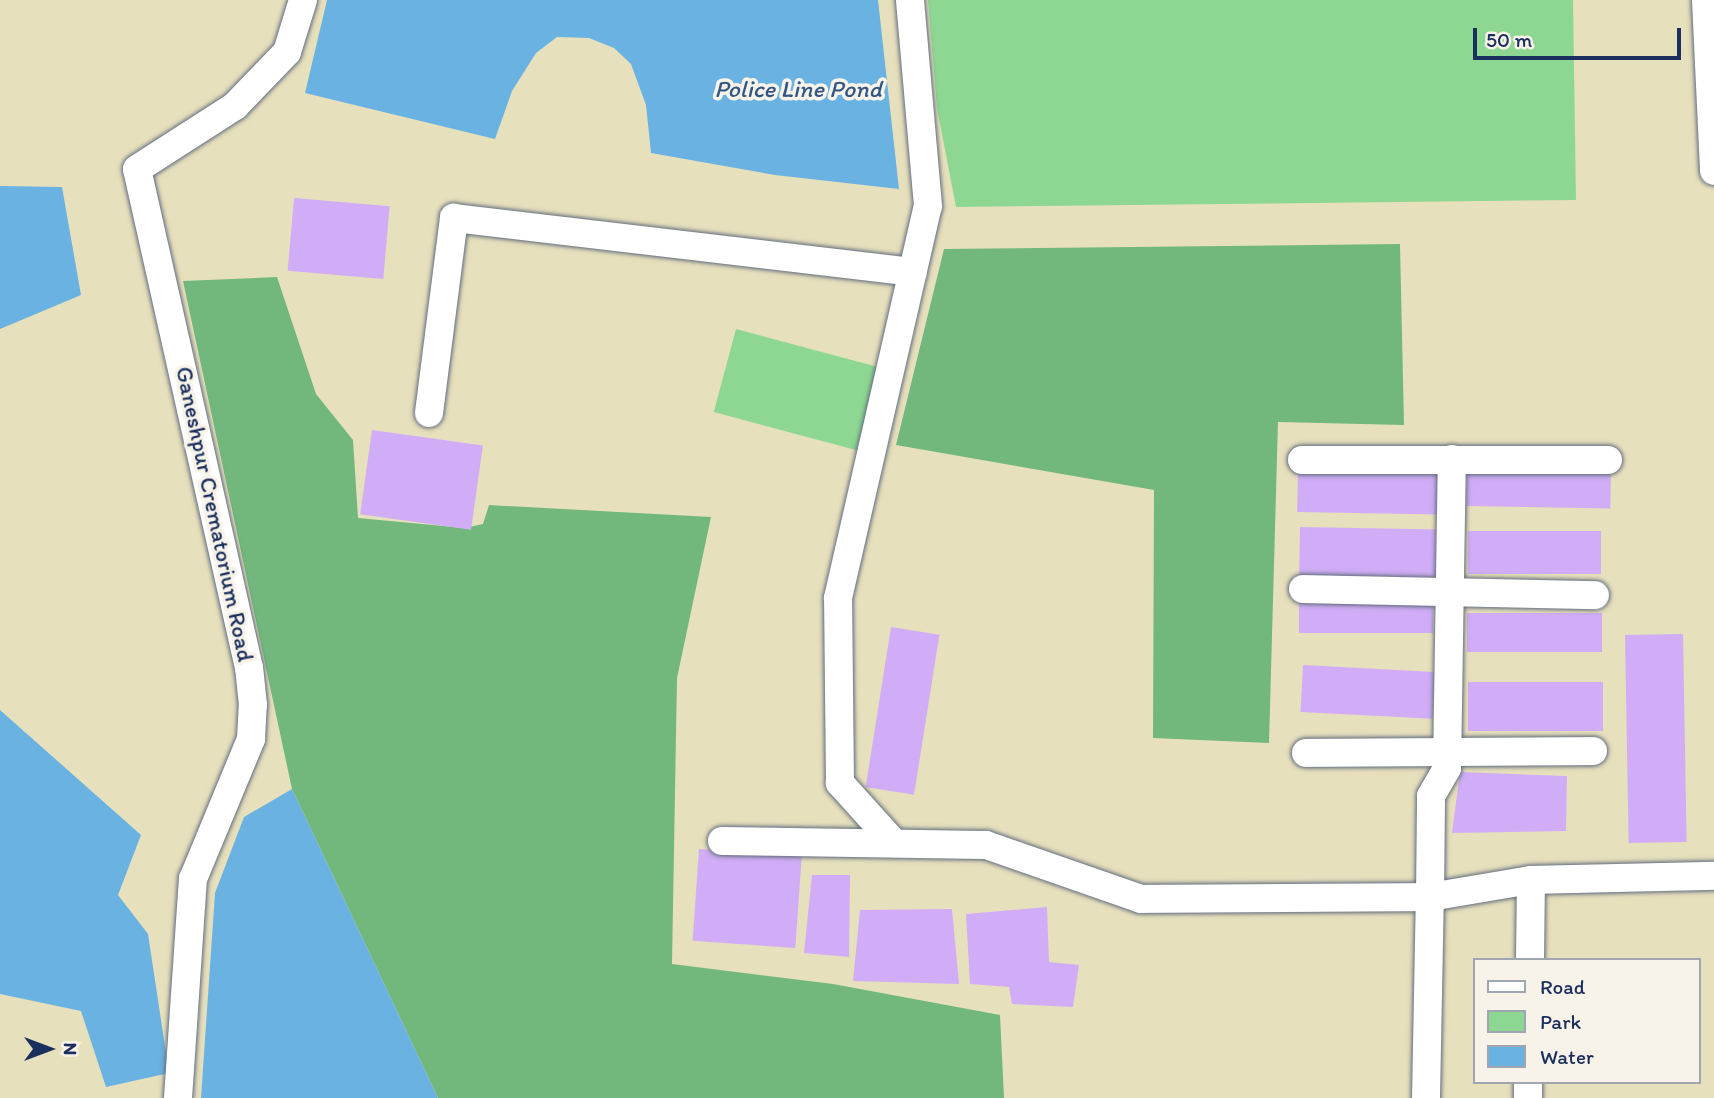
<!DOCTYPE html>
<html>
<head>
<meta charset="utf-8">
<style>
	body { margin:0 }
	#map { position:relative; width:1714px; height:1098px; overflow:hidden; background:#e7e0bd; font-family:Itim,sans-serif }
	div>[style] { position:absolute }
	.green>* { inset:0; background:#8ed793; transform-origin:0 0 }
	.forest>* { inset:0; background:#72b87d }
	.water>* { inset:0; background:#69b2e1 }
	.building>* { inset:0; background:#d0adf6; transform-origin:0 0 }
	.roads { filter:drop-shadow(0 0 2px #626d7f) drop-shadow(0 0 2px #626d7f) }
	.minor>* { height:28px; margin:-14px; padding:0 14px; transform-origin:14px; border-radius:14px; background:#fff }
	span { translate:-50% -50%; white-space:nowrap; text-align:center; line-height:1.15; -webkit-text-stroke:7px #f7f3e8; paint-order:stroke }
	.street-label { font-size:23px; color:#1b2f5e }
	.water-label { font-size:24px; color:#325685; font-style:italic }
	.legend { position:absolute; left:1473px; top:958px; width:228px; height:126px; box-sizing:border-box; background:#f7f3e8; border:2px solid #9fa5b1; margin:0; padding:9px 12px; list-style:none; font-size:21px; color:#1b2f5e }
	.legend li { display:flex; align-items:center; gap:14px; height:35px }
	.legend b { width:35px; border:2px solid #9fa5b1 }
	.north { position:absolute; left:14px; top:1014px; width:70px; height:70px; -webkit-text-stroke:5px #f7f3e8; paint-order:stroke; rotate:90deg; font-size:19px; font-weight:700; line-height:28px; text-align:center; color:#1b2f5e }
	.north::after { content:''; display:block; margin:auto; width:24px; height:32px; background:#1b2f5e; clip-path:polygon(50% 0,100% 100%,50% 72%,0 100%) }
	.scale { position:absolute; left:1473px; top:28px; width:208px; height:32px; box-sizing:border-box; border:4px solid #1b2f5e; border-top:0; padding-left:9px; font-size:21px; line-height:24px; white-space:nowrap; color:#1b2f5e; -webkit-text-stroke:5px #f7f3e8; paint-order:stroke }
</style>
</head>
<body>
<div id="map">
	<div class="green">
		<i style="clip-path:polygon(928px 0,1573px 0,1576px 200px,956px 207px,937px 108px)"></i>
		<i style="left:736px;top:329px;width:148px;height:86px;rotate:15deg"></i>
	</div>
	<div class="forest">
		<i style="clip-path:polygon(1400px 244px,1404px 425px,1278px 422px,1269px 743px,1153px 738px,1154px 490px,896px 445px,944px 249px)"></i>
		<i style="clip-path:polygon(277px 277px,316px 394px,353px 440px,358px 518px,465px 528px,483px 524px,489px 505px,711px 517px,677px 678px,672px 964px,833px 984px,1000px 1015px,1004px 1098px,438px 1098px,292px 789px,183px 281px)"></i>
	</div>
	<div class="water">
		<i style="clip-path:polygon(327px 0,878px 0,899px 189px,775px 175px,651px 153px,646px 105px,631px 64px,614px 48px,589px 38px,557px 37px,536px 53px,512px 91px,495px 139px,305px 93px)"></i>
		<i style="clip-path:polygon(0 186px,62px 187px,81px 295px,0 329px)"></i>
		<i style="clip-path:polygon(0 710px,141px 835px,118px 895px,148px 934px,169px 1073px,106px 1087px,81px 1011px,0 994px)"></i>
		<i style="clip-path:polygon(292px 789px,438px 1098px,201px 1098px,215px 893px,244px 817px)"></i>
	</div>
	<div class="building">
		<i style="left:294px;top:198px;width:96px;height:73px;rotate:5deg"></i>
		<i style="left:372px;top:430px;width:112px;height:85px;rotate:8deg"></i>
		<i style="left:1467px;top:468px;width:144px;height:38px;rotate:1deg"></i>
		<i style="left:1298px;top:469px;width:143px;height:43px;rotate:1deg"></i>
		<i style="left:1300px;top:527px;width:140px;height:48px;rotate:1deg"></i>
		<i style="left:1468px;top:531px;width:133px;height:43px"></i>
		<i style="left:1299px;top:596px;width:134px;height:37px"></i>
		<i style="left:1467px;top:613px;width:135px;height:39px"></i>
		<i style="left:891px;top:627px;width:49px;height:162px;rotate:9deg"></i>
		<i style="left:1683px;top:634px;width:208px;height:58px;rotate:89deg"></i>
		<i style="left:1303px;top:665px;width:132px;height:47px;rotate:3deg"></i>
		<i style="left:1468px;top:682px;width:135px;height:49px"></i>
		<i style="clip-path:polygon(1460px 772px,1567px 776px,1566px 831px,1452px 833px)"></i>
		<i style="left:699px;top:849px;width:103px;height:92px;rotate:4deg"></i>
		<i style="clip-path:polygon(812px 875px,850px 875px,849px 957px,804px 953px)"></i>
		<i style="clip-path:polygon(1047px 907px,1049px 962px,1079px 965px,1073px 1007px,1012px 1004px,1009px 987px,970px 984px,966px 914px)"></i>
		<i style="clip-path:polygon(952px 909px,959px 984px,853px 981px,860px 910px)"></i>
	</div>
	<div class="roads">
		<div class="minor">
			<i style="left:1706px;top:0;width:171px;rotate:87.3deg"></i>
			<i style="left:429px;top:413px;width:197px;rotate:-82.7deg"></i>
			<i style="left:454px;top:218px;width:462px;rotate:6.7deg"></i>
			<i style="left:1302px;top:460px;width:306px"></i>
			<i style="left:1303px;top:589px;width:292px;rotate:1.2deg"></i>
			<i style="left:1306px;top:753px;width:287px;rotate:-0.4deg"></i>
			<i style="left:722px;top:841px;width:264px;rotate:0.9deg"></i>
			<i style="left:986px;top:845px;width:164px;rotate:19.2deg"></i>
			<i style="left:1141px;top:899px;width:289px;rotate:-0.4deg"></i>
			<i style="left:1430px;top:897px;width:101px;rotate:-89.4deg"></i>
			<i style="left:1431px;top:796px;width:32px;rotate:-60deg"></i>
			<i style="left:1447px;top:768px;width:309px;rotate:-89.1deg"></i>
			<i style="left:894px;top:843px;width:81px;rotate:-132deg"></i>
			<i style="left:840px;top:783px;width:185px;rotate:-90.6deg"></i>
			<i style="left:838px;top:598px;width:402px;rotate:-77.1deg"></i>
			<i style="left:928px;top:206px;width:207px;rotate:-95deg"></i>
			<i style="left:1530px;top:960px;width:80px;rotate:-89.3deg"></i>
			<i style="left:178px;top:1098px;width:220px;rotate:-86.1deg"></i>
			<i style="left:193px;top:879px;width:152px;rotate:-67.5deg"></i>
			<i style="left:251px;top:739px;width:34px;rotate:-87deg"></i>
			<i style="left:253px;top:705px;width:37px;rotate:-96deg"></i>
			<i style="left:249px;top:668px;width:511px;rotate:-102.65deg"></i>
			<i style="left:137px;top:169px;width:117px;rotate:-32.7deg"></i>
			<i style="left:235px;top:106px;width:75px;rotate:-46.1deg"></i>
			<i style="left:287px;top:52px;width:54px;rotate:-72.9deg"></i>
			<i style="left:1426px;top:1098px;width:201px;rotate:-88.9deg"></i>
			<i style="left:1430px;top:897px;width:102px;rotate:-9.6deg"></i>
			<i style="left:1531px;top:880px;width:183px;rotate:-1.3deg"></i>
			<i style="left:1528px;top:1098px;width:16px;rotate:-90deg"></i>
		</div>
	</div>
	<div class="street-label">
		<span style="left:215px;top:514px;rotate:78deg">Ganeshpur Crematorium Road</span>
	</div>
	<div class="water-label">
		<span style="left:798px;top:89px">Police Line Pond</span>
	</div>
	<ul class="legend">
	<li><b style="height:9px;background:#fff"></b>Road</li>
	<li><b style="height:19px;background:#8ed793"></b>Park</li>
	<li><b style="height:19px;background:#69b2e1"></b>Water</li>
	</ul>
	<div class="north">N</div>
	<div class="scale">50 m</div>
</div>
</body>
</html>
